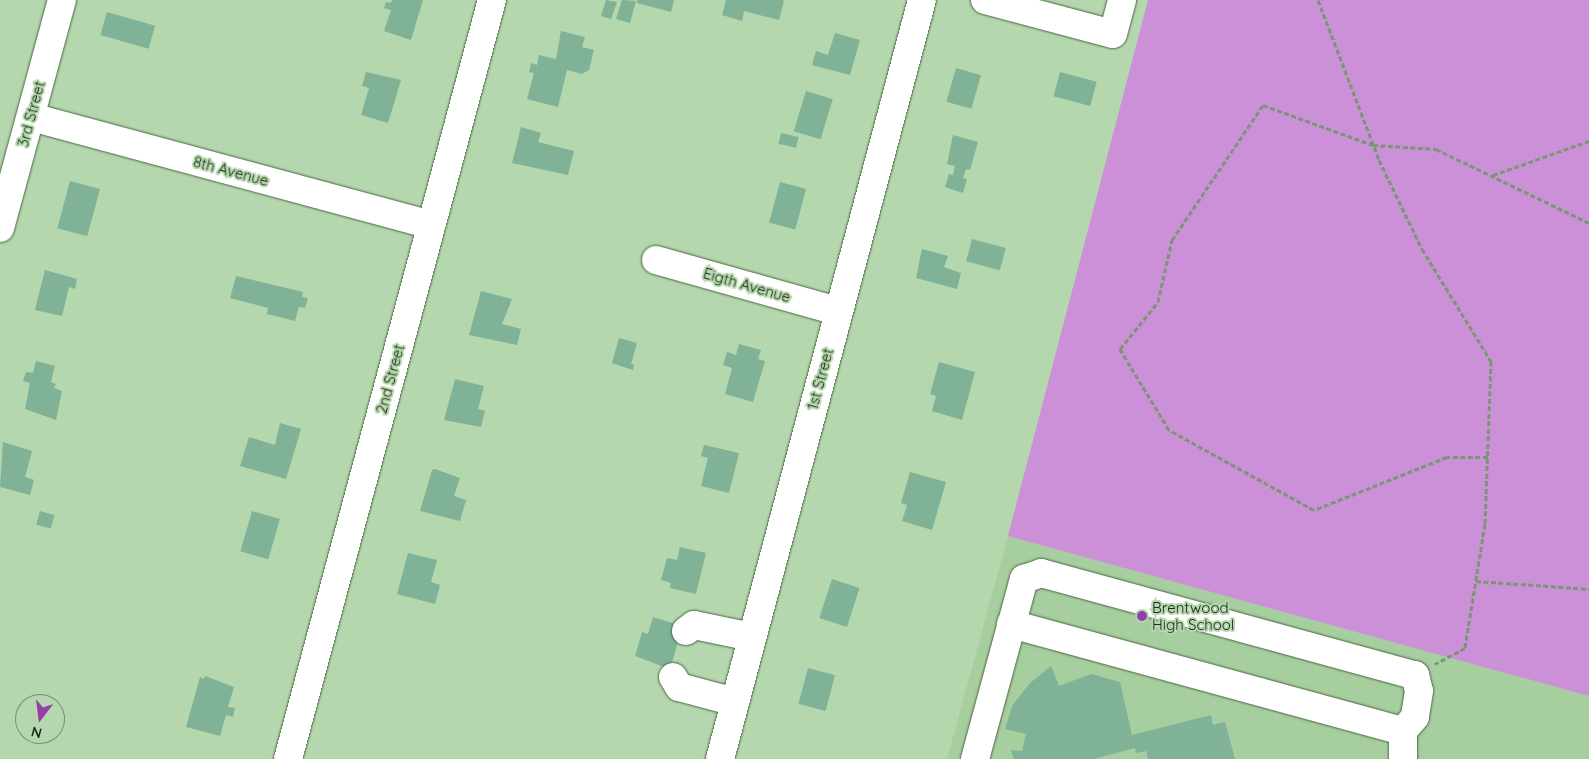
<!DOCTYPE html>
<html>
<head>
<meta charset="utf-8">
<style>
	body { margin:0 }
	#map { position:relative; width:1589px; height:759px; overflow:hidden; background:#b5d7ad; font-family:Quicksand,sans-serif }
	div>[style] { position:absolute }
	.built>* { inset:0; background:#a7ce9f }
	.green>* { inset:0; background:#cb90d8 }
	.building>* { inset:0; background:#7fb296; transform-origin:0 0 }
	.path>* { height:3px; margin-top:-1.5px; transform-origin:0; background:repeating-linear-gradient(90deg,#7b9575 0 5px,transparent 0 7.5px) }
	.roads { filter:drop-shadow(0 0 1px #496743) drop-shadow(0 0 1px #496743) }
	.minor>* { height:28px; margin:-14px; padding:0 14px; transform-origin:14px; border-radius:14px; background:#fff }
	.dots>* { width:14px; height:14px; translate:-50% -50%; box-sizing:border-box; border:2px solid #b5d7ad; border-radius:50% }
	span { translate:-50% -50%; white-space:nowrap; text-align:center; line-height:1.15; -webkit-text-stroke:4px #b5d7ad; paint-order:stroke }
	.street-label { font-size:15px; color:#1d2a1a }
	.poi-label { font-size:15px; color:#1d2a1a }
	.left { translate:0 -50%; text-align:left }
	.north { position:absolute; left:15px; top:694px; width:50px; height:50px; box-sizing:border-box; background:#b5d7ad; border:1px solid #789272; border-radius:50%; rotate:195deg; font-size:14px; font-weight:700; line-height:20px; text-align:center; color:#1d2a1a }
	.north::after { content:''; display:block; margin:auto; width:18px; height:22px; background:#953da9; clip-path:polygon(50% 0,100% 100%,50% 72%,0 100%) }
</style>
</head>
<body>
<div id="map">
	<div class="built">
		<i style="clip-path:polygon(1008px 536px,1589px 696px,1589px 759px,947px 759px)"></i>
	</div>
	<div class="green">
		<i style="clip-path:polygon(1148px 0,1589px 0,1589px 696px,1008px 536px)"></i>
	</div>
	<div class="building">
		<i style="clip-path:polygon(392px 0,423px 0,411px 40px,384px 31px,391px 10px,384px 8px,386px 2px,391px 3px)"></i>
		<i style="clip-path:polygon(606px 0,617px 2px,611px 19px,601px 16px)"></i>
		<i style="clip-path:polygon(622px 0,636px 1px,630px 23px,616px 19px)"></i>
		<i style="clip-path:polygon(637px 0,674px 0,671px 12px,637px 3px)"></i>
		<i style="clip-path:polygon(726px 0,782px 0,784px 1px,779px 20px,744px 11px,742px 21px,722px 15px)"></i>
		<i style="left:107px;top:12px;width:50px;height:24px;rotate:16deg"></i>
		<i style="clip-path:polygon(561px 31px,585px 37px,582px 47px,594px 50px,589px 70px,582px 74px,567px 70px,558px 107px,527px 99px,534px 73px,529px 72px,531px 63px,537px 65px,539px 55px,556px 59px)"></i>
		<i style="clip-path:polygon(835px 33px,860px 40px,850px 75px,812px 65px,816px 51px,828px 55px)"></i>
		<i style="left:956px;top:68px;width:26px;height:35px;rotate:16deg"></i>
		<i style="clip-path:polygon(366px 72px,401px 80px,388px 123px,361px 115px,369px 88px,362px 86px)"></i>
		<i style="left:1060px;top:72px;width:38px;height:25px;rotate:15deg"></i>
		<i style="left:806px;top:91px;width:28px;height:42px;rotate:17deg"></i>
		<i style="clip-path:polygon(521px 127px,541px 133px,538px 142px,574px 151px,568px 175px,512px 163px)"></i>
		<i style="left:781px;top:133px;width:18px;height:11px;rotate:13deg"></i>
		<i style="clip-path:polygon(953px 135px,978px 142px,970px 170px,966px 169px,963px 178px,967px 179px,963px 193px,945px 187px,949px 174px,953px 175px,955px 166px,947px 164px)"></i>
		<i style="left:70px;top:181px;width:31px;height:49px;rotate:15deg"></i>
		<i style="left:780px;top:182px;width:27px;height:42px;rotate:15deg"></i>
		<i style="left:972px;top:239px;width:35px;height:23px;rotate:15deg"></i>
		<i style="clip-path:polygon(922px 249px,948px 256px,944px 267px,961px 273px,957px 289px,916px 278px)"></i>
		<i style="clip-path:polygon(45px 270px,77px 279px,75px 289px,69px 287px,62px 316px,35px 310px)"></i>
		<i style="clip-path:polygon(236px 276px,303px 292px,302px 297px,308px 298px,305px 308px,299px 307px,295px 321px,267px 314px,268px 308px,230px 298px)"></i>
		<i style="clip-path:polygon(481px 291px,512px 299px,502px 324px,521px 329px,517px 345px,469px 335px)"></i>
		<i style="clip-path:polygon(619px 338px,637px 343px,631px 364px,634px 365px,633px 370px,612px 363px)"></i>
		<i style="clip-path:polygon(739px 344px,761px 350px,758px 359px,765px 361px,753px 402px,725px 394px,732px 368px,723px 365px,727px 352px,736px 355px)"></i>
		<i style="clip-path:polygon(36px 361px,55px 366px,51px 382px,56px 384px,54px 388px,62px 391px,56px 420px,25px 409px,30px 383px,23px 381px,26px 372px,33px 373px)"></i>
		<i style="clip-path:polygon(939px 362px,975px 372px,962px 420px,932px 411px,936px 396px,930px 394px)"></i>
		<i style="clip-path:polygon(455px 379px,484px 386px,478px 409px,485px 411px,481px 427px,444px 420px)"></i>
		<i style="clip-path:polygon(280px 423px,301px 429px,286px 479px,240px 466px,249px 437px,275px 445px)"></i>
		<i style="clip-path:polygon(3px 442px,32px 451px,25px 477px,34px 480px,30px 495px,0 487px)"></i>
		<i style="clip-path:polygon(704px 445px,739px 453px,729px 493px,701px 486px,708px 458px,701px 456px)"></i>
		<i style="clip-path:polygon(435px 469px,460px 478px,454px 496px,466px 500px,460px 521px,420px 511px,432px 470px)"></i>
		<i style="clip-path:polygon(910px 472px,946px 482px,932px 530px,902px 521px,907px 505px,901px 503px)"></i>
		<i style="left:40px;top:511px;width:15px;height:14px;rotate:16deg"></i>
		<i style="left:252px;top:511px;width:29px;height:42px;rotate:16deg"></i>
		<i style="clip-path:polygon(680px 547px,706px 553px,696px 594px,670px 588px,671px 583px,661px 580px,667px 558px,677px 560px)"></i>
		<i style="clip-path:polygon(408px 553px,437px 560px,431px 582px,440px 585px,435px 604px,397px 594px)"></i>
		<i style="left:832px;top:579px;width:29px;height:41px;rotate:18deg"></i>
		<i style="clip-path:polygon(653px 617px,679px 625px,681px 631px,671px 666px,667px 668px,635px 656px,642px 632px,648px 634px)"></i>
		<i style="clip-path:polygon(1051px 666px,1059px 686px,1091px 674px,1120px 682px,1132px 735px,1211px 715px,1213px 725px,1225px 722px,1235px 759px,1148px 759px,1146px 751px,1136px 753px,1135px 748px,1094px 759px,1014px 759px,1011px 750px,1022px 751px,1026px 734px,1005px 729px,1012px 706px,1030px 683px)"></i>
		<i style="left:808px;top:668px;width:28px;height:37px;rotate:15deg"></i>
		<i style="clip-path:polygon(205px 676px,234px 687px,228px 707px,235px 708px,233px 717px,226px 715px,220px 736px,186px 727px,200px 677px,204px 679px)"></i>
	</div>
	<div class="path">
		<i style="left:1318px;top:0;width:171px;rotate:69.1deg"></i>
		<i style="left:1379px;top:160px;width:99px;rotate:64.2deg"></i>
		<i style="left:1422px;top:249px;width:132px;rotate:58.4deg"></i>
		<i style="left:1491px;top:361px;width:163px;rotate:92.1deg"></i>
		<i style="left:1485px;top:524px;width:126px;rotate:99.2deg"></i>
		<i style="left:1465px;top:648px;width:34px;rotate:152deg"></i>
		<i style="left:1493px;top:175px;width:102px;rotate:-19.5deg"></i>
		<i style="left:1488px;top:457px;width:41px;rotate:180deg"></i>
		<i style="left:1447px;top:457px;width:143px;rotate:158.3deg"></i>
		<i style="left:1314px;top:510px;width:166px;rotate:-151.1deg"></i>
		<i style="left:1169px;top:430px;width:95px;rotate:-121.2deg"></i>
		<i style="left:1120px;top:349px;width:60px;rotate:-51deg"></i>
		<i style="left:1158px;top:302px;width:64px;rotate:-77.3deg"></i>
		<i style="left:1172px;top:240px;width:163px;rotate:-56deg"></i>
		<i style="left:1263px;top:105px;width:117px;rotate:20deg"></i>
		<i style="left:1373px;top:145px;width:63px;rotate:3.6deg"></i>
		<i style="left:1436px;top:149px;width:170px;rotate:25.8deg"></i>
		<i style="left:1476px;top:581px;width:113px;rotate:4deg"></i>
	</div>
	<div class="roads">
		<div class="minor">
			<i style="left:985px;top:0;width:132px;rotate:14.9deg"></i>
			<i style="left:1113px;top:34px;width:35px;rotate:-75deg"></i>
			<i style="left:31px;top:117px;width:413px;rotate:15.1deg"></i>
			<i style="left:0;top:228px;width:236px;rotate:-74.8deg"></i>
			<i style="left:656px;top:260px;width:189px;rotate:15.7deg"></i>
			<i style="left:1011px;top:624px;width:406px;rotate:15.3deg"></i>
			<i style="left:686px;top:631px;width:10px;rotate:-37deg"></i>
			<i style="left:694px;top:625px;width:59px;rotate:11.7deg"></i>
			<i style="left:673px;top:677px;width:12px;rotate:59deg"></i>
			<i style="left:679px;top:687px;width:58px;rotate:15deg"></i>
			<i style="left:288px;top:759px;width:786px;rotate:-74.96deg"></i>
			<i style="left:720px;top:759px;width:785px;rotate:-75.1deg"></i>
			<i style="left:975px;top:759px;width:187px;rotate:-74.8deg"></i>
			<i style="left:1024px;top:579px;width:18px;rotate:-19deg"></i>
			<i style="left:1041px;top:573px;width:388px;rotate:15.3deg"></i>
			<i style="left:1415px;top:675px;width:16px;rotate:76deg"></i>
			<i style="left:1419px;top:691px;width:26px;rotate:99deg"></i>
			<i style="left:1415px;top:717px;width:18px;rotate:131deg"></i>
			<i style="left:1403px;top:731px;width:28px;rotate:90deg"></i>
		</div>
	</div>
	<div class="dots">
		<i style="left:1142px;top:616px;background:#953da9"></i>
	</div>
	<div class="street-label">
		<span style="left:31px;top:114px;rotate:-75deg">3rd Street</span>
		<span style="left:231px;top:171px;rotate:15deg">8th Avenue</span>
		<span style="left:747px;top:285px;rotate:16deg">Eigth Avenue</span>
		<span style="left:390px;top:379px;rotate:-75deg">2nd Street</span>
		<span style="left:820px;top:379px;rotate:-75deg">1st Street</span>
	</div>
	<div class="poi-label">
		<span class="left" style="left:1152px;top:616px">Brentwood<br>High School</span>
	</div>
	<div class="north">N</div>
</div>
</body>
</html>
